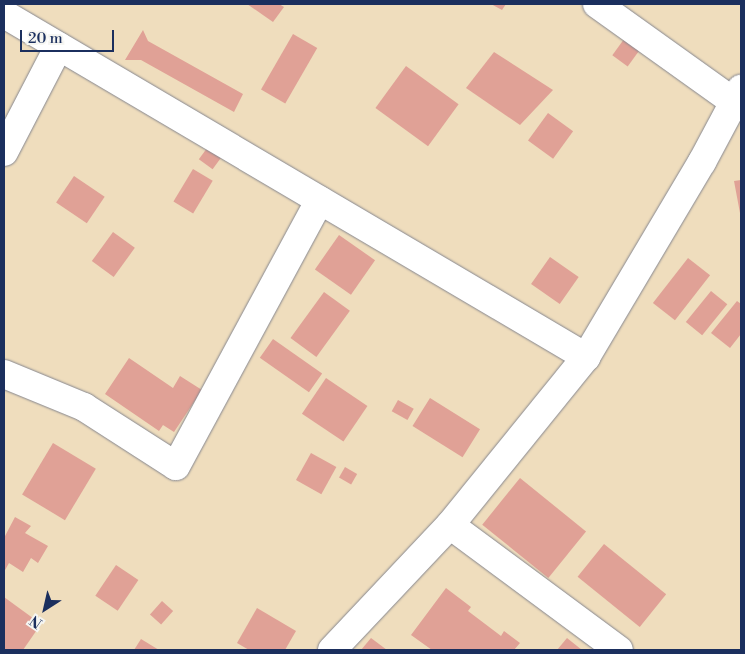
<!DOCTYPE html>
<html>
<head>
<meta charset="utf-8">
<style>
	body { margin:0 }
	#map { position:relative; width:745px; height:654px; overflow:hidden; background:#efddbd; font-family:"Libre Bodoni",serif }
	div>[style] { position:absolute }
	.building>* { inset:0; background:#e0a196; transform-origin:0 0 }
	.roads { filter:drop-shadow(0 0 1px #85868e) drop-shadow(0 0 1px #85868e) }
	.minor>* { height:28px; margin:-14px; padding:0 14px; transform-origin:14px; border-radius:14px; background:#fff }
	span { translate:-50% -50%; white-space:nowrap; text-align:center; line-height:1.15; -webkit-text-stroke:4px #f6f6f2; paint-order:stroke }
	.frame { position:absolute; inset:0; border:5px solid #1b2f5e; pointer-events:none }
	.north { position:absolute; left:20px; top:584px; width:50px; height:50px; -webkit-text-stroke:4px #f6f6f2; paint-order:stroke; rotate:215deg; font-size:14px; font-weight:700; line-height:20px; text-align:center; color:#1b2f5e }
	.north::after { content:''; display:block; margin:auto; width:18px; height:22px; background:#1b2f5e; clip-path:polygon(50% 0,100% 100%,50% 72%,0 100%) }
	.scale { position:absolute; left:20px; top:30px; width:94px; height:22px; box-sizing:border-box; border:2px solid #1b2f5e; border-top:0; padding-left:6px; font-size:15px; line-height:18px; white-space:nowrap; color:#1b2f5e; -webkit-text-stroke:4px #f6f6f2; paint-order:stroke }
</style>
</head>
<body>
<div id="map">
	<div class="building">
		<i style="clip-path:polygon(247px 4px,279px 4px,284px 7px,273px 22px)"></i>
		<i style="clip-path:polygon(491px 4px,506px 4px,502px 10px)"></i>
		<i style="clip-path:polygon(143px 30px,148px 41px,243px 94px,234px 112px,141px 60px,125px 60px)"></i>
		<i style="left:293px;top:34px;width:28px;height:64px;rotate:30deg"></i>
		<i style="left:627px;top:35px;width:19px;height:25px;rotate:36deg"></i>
		<i style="clip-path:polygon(494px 52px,553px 90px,520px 125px,466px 88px)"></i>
		<i style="left:406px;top:66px;width:65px;height:52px;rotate:36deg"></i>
		<i style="left:548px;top:113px;width:31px;height:34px;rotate:36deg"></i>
		<i style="left:210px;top:144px;width:17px;height:19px;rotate:36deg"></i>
		<i style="left:193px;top:169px;width:23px;height:38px;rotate:31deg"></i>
		<i style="left:74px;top:176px;width:37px;height:32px;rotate:34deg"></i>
		<i style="clip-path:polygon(741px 180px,741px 212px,740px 213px,734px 181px)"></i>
		<i style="left:113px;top:232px;width:27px;height:36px;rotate:36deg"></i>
		<i style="left:339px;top:235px;width:44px;height:42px;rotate:35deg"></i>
		<i style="left:550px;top:257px;width:35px;height:33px;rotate:35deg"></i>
		<i style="left:688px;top:258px;width:28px;height:57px;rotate:38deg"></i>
		<i style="left:711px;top:291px;width:21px;height:40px;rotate:39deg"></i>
		<i style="left:324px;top:292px;width:32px;height:57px;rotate:36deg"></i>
		<i style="clip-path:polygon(737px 301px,741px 304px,741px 334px,730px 348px,711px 333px)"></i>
		<i style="left:273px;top:339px;width:60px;height:23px;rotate:35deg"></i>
		<i style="clip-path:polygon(129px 358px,173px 388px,180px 376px,202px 390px,174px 432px,163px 425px,159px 431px,105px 394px)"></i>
		<i style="left:326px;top:378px;width:50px;height:43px;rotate:34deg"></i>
		<i style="left:430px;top:398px;width:59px;height:33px;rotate:32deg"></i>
		<i style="left:398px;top:400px;width:18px;height:13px;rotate:29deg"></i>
		<i style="left:53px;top:443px;width:50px;height:60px;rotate:31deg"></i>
		<i style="left:311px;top:453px;width:29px;height:31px;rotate:29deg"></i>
		<i style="left:345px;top:467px;width:14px;height:12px;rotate:30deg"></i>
		<i style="left:520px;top:478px;width:85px;height:60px;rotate:39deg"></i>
		<i style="clip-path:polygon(15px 517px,31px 526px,25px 533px,48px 546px,38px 563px,31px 558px,23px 572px,9px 563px,4px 572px,4px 538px)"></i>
		<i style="left:604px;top:544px;width:80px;height:42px;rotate:39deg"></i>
		<i style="left:116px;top:565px;width:27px;height:37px;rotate:34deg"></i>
		<i style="clip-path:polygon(446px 588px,471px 607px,468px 611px,501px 636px,504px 631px,520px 643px,514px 650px,432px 650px,411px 635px)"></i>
		<i style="clip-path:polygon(4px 597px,41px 624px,23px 650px,4px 650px)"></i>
		<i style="left:162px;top:601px;width:15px;height:18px;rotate:42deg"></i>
		<i style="clip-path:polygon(257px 608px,296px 631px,285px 650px,249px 650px,237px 643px)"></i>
		<i style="clip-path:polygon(371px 638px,387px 650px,361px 650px)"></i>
		<i style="clip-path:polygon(567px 638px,582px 650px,557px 650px)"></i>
		<i style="clip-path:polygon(141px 639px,159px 650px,134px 650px)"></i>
	</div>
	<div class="roads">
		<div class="minor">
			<i style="left:597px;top:4px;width:177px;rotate:35.6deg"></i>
			<i style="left:4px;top:14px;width:676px;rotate:30.51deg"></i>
			<i style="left:4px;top:152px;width:119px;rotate:-62.6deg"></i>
			<i style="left:4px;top:374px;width:87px;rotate:22.4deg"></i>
			<i style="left:84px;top:407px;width:109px;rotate:32.7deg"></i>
			<i style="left:176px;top:466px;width:302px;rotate:-61.6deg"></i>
			<i style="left:450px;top:525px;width:210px;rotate:36.5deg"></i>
			<i style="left:332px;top:650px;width:172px;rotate:-46.7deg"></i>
			<i style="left:450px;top:525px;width:216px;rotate:-51deg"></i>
			<i style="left:586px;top:357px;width:227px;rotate:-59.3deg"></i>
			<i style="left:702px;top:162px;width:83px;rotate:-61.9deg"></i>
		</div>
	</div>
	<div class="frame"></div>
	<div class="north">N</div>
	<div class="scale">20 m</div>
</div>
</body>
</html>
